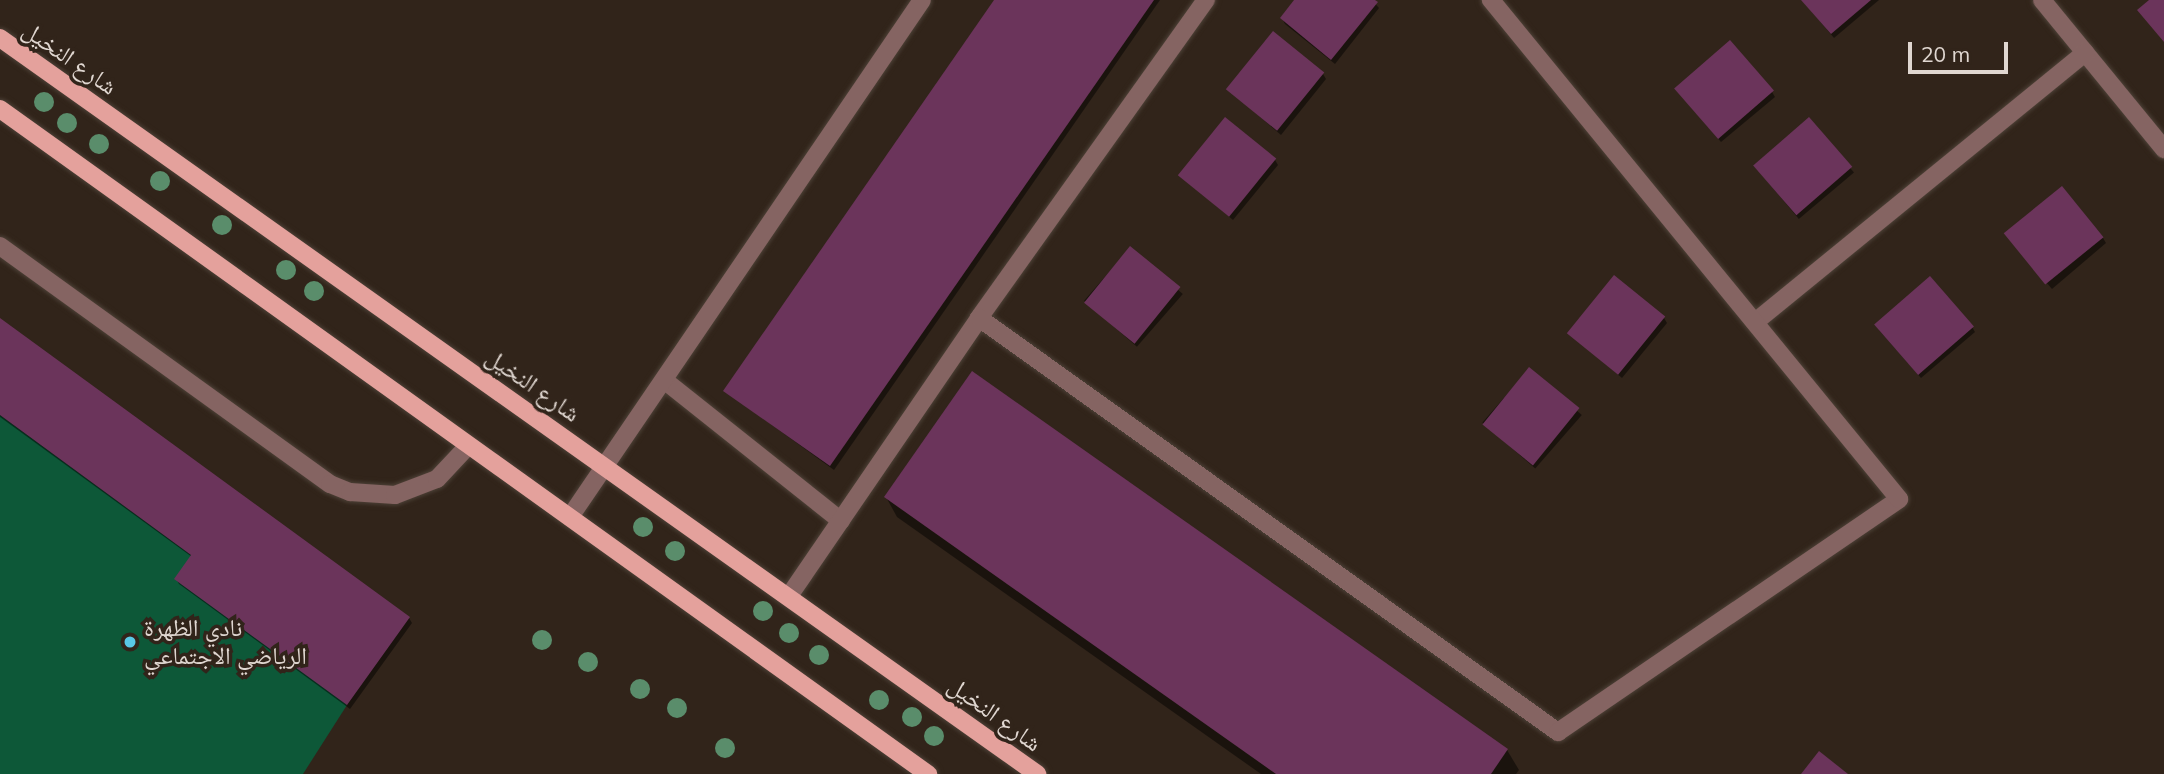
<!DOCTYPE html>
<html>
<head>
<meta charset="utf-8">
<style>
	body { margin:0 }
	#map { position:relative; width:2164px; height:774px; overflow:hidden; background:#31241a; font-family:Mulish,"Noto Naskh Arabic",sans-serif }
	div>[style] { position:absolute }
	.green>* { inset:0; background:#0d5838 }
	.shadow>* { inset:0; background:#0007; transform-origin:0 0 }
	.building>* { inset:0; background:#6b345b; transform-origin:0 0 }
	.roads { filter:drop-shadow(0 0 2px #4d4137) drop-shadow(0 0 2px #4d4137) }
	.minor>* { height:18px; margin:-9px; padding:0 9px; transform-origin:9px; border-radius:9px; background:#856462 }
	.major>* { height:18px; margin:-9px; padding:0 9px; transform-origin:9px; border-radius:9px; background:#e4a19c }
	.trees>* { width:20px; height:20px; margin:-10px; border-radius:50%; background:#5a8d6b }
	.dots>* { width:19px; height:19px; translate:-50% -50%; box-sizing:border-box; border:4px solid #31241a; border-radius:50% }
	span { translate:-50% -50%; white-space:nowrap; text-align:center; line-height:1.15; -webkit-text-stroke:7px #31241a; paint-order:stroke }
	.street-label { font-size:24px; color:#e0d7d1 }
	.poi-label { font-size:24px; color:#e0d7d1 }
	.left { translate:0 -50%; text-align:left }
	.scale { position:absolute; left:1908px; top:42px; width:100px; height:32px; box-sizing:border-box; border:4px solid #e0d7d1; border-top:0; padding-left:9px; font-size:21px; line-height:24px; white-space:nowrap; color:#e0d7d1; -webkit-text-stroke:5px #31241a; paint-order:stroke }
</style>
</head>
<body>
<div id="map">
	<div class="green">
		<i style="clip-path:polygon(0 415px,191px 555px,347px 705px,303px 774px,0 774px)"></i>
	</div>
	<div class="shadow">
		<i style="clip-path:polygon(997px 0,1160px 0,834px 470px,725px 391px)"></i>
		<i style="clip-path:polygon(1296px 0,1372px 0,1379px 8px,1335px 64px,1285px 24px,1282px 18px)"></i>
		<i style="clip-path:polygon(1802px 0,1879px 0,1834px 38px)"></i>
		<i style="clip-path:polygon(1323px 74px,1326px 79px,1281px 135px,1228px 89px)"></i>
		<i style="clip-path:polygon(1772px 92px,1775px 97px,1721px 142px,1679px 93px)"></i>
		<i style="left:1809px;top:119px;width:70px;height:72px;rotate:50deg"></i>
		<i style="clip-path:polygon(1275px 160px,1278px 165px,1233px 220px,1180px 175px)"></i>
		<i style="clip-path:polygon(2103px 238px,2106px 243px,2052px 289px,2010px 240px)"></i>
		<i style="left:1130px;top:248px;width:70px;height:70px;rotate:41deg"></i>
		<i style="clip-path:polygon(1664px 318px,1667px 323px,1622px 378px,1569px 333px)"></i>
		<i style="clip-path:polygon(0 320px,409px 618px,412px 623px,350px 709px,179px 584px,176px 579px,192px 557px,0 417px)"></i>
		<i style="clip-path:polygon(1972px 327px,1975px 332px,1921px 378px,1879px 330px)"></i>
		<i style="left:1529px;top:369px;width:70px;height:71px;rotate:41deg"></i>
		<i style="clip-path:polygon(886px 497px,1507px 750px,1519px 770px,1516px 774px,1261px 774px,897px 517px)"></i>
	</div>
	<div class="building">
		<i style="clip-path:polygon(994px 0,1154px 0,830px 466px,723px 391px)"></i>
		<i style="clip-path:polygon(1294px 0,1375px 0,1378px 2px,1331px 60px,1280px 18px)"></i>
		<i style="clip-path:polygon(1801px 0,1871px 0,1831px 34px)"></i>
		<i style="clip-path:polygon(2149px 0,2164px 0,2164px 42px,2137px 10px)"></i>
		<i style="left:1273px;top:31px;width:66px;height:75px;rotate:39deg"></i>
		<i style="left:1730px;top:40px;width:67px;height:74px;rotate:49deg"></i>
		<i style="left:1225px;top:117px;width:66px;height:75px;rotate:39deg"></i>
		<i style="left:1809px;top:117px;width:66px;height:74px;rotate:49deg"></i>
		<i style="left:2062px;top:186px;width:66px;height:75px;rotate:51deg"></i>
		<i style="left:1130px;top:246px;width:65px;height:73px;rotate:39deg"></i>
		<i style="left:1614px;top:275px;width:66px;height:75px;rotate:39deg"></i>
		<i style="left:1930px;top:276px;width:67px;height:74px;rotate:49deg"></i>
		<i style="clip-path:polygon(0 318px,410px 617px,347px 705px,174px 579px,191px 555px,0 415px)"></i>
		<i style="left:1529px;top:367px;width:65px;height:74px;rotate:39deg"></i>
		<i style="clip-path:polygon(972px 371px,1508px 749px,1491px 774px,1276px 774px,884px 497px)"></i>
		<i style="clip-path:polygon(1819px 751px,1848px 774px,1801px 774px)"></i>
	</div>
	<div class="roads">
		<div class="minor">
			<i style="left:2042px;top:0;width:193px;rotate:50.7deg"></i>
			<i style="left:0;top:246px;width:407px;rotate:35.8deg"></i>
			<i style="left:330px;top:484px;width:22px;rotate:22deg"></i>
			<i style="left:350px;top:492px;width:45px;rotate:3.8deg"></i>
			<i style="left:395px;top:495px;width:45px;rotate:-20.9deg"></i>
			<i style="left:437px;top:479px;width:45px;rotate:-46.8deg"></i>
			<i style="left:979px;top:318px;width:391px;rotate:-54.5deg"></i>
			<i style="left:1755px;top:322px;width:426px;rotate:-39.2deg"></i>
			<i style="left:664px;top:380px;width:226px;rotate:38.5deg"></i>
			<i style="left:570px;top:517px;width:625px;rotate:-55.75deg"></i>
			<i style="left:789px;top:596px;width:337px;rotate:-55.6deg"></i>
			<i style="left:979px;top:318px;width:712px;rotate:35.57deg"></i>
			<i style="left:1558px;top:732px;width:413px;rotate:-34.3deg"></i>
			<i style="left:1899px;top:499px;width:645px;rotate:-129.27deg"></i>
		</div>
		<div class="major">
			<i style="left:0;top:38px;width:1272px;rotate:35.36deg"></i>
			<i style="left:0;top:109px;width:1142px;rotate:35.63deg"></i>
		</div>
	</div>
	<div class="trees">
		<i style="left:44px;top:102px"></i>
		<i style="left:67px;top:123px"></i>
		<i style="left:99px;top:144px"></i>
		<i style="left:160px;top:181px"></i>
		<i style="left:222px;top:225px"></i>
		<i style="left:286px;top:270px"></i>
		<i style="left:314px;top:291px"></i>
		<i style="left:643px;top:527px"></i>
		<i style="left:675px;top:551px"></i>
		<i style="left:763px;top:611px"></i>
		<i style="left:789px;top:633px"></i>
		<i style="left:542px;top:640px"></i>
		<i style="left:819px;top:655px"></i>
		<i style="left:588px;top:662px"></i>
		<i style="left:640px;top:689px"></i>
		<i style="left:879px;top:700px"></i>
		<i style="left:677px;top:708px"></i>
		<i style="left:912px;top:717px"></i>
		<i style="left:934px;top:736px"></i>
		<i style="left:725px;top:748px"></i>
	</div>
	<div class="dots">
		<i style="left:130px;top:642px;background:#59c8e5"></i>
	</div>
	<div class="street-label">
		<span style="left:70px;top:58px;rotate:35deg">شارع النخيل</span>
		<span style="left:533px;top:385px;rotate:35deg">شارع النخيل</span>
		<span style="left:995px;top:714px;rotate:36deg">شارع النخيل</span>
	</div>
	<div class="poi-label">
		<span class="left" style="left:144px;top:642px">نادي الظهرة<br>الرياضي الاجتماعي</span>
	</div>
	<div class="scale">20 m</div>
</div>
</body>
</html>
